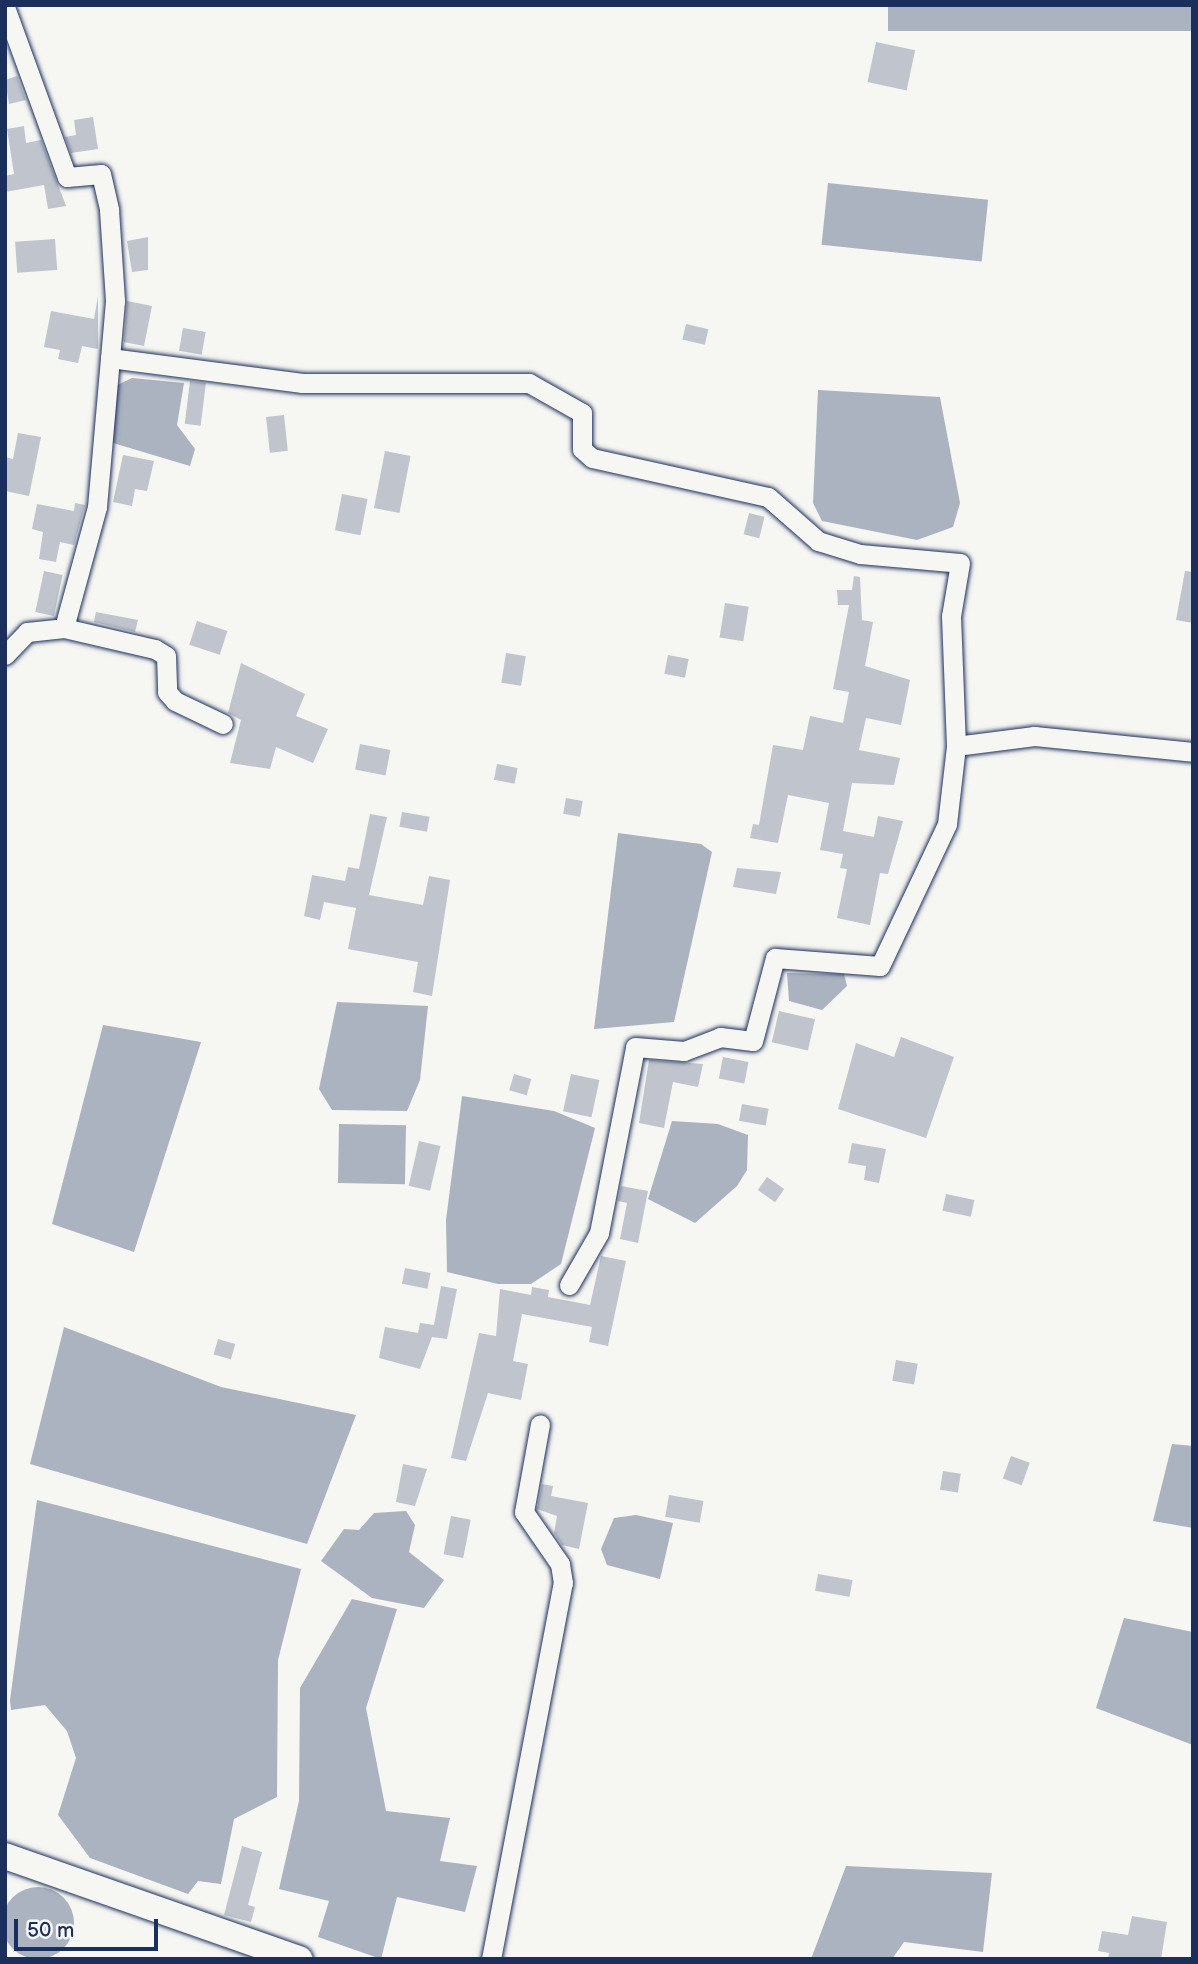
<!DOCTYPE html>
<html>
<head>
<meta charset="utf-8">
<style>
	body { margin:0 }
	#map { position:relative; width:1198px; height:1964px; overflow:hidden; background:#f6f6f2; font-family:"Balsamiq Sans",sans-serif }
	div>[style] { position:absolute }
	.water>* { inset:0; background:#abb2c0; transform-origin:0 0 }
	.round { border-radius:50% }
	.building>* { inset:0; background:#c0c4cd; transform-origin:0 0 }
	.roads { filter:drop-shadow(0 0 2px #1b2f5e) drop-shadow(0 0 2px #1b2f5e) }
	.street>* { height:19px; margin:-9.5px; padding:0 9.5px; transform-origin:9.5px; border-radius:9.5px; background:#f6f6f2 }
	.secondary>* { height:26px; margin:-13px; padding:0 13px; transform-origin:13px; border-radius:13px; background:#f6f6f2 }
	span { translate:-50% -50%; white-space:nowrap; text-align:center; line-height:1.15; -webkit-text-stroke:7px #f6f6f2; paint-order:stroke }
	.frame { position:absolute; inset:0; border:7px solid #1b2f5e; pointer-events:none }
	.scale { position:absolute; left:14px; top:1919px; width:144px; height:32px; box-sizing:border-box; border:4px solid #1b2f5e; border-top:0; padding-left:9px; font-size:21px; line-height:24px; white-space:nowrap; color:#1b2f5e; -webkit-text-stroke:5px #f6f6f2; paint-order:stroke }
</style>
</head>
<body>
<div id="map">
	<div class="water">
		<i style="left:888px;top:5px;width:305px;height:26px"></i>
		<i style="left:828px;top:183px;width:161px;height:62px;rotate:6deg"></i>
		<i style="clip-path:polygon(132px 378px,184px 383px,177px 425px,195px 449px,190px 466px,103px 440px,113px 387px)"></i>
		<i style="clip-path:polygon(818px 390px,940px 397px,960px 503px,953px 527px,917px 540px,822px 521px,813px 503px)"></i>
		<i style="clip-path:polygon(618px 833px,701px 844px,712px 852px,674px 1022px,594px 1029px)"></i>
		<i style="clip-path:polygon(787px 973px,844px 974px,847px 986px,822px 1010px,789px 1001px)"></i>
		<i style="clip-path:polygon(337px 1002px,428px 1006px,420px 1080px,407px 1111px,332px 1110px,319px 1089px)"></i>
		<i style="clip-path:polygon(103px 1025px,201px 1042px,134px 1252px,52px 1224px)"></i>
		<i style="clip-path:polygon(462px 1096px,554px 1111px,595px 1128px,561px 1264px,531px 1284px,498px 1284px,447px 1272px,446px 1220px)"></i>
		<i style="clip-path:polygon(672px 1121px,718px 1124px,748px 1135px,747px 1170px,737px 1186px,695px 1223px,648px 1199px)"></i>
		<i style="left:339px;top:1124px;width:67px;height:59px;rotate:1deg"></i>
		<i style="clip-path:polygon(64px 1327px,221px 1387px,356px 1415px,307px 1544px,30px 1464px)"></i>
		<i style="clip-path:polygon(1172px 1444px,1193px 1446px,1193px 1528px,1153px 1521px)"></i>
		<i style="clip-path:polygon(37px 1500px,301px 1569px,278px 1660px,277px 1797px,234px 1819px,221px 1884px,198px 1881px,188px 1894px,90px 1858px,58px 1815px,76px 1758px,67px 1731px,45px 1705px,11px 1710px,10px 1700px)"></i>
		<i style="clip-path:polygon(406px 1511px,415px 1525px,409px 1552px,444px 1580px,424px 1608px,372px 1598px,321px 1561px,344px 1529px,359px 1530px,374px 1513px)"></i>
		<i style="clip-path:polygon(636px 1515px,673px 1523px,660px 1579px,607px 1565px,601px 1549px,614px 1518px)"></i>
		<i style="clip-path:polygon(352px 1599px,397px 1609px,366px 1708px,386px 1811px,450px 1818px,440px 1861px,477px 1866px,465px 1912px,397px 1897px,381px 1959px,318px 1937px,329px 1901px,279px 1889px,299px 1801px,300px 1688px)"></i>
		<i style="clip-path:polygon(1124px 1618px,1193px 1632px,1193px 1745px,1096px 1708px)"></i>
		<i style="clip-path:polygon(846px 1866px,992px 1873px,983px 1952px,904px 1942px,892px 1959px,811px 1959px)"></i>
		<i class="round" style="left:2px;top:1887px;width:72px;height:72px"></i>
	</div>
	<div class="building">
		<i style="left:876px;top:42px;width:40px;height:41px;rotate:12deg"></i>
		<i style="clip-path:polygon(17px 76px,26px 100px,9px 104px,5px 80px)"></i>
		<i style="clip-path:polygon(93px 117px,98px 149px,71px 153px,65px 137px,76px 135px,74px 120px)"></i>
		<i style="clip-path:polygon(24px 126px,26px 143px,41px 140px,66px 206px,48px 209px,44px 185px,5px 192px,5px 176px,14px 174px,7px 129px)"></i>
		<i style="clip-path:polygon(148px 237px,148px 270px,132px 272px,127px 241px)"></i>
		<i style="left:55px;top:239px;width:31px;height:40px;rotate:86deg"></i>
		<i style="clip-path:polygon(98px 296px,98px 349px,82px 346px,78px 363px,58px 359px,60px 350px,44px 347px,51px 311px,94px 319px)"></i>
		<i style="clip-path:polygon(127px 301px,152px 306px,144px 346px,124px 342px)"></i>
		<i style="left:686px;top:324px;width:23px;height:16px;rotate:13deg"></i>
		<i style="left:183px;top:328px;width:23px;height:23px;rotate:10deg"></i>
		<i style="left:190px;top:381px;width:16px;height:43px;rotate:7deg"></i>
		<i style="left:284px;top:415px;width:36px;height:18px;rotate:84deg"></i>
		<i style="clip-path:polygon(18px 433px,41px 437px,29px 496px,5px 491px,5px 457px,13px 459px)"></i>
		<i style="left:385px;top:451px;width:26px;height:58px;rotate:11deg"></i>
		<i style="clip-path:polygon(123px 455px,154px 461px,147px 491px,135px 489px,132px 506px,113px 502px)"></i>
		<i style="left:342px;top:494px;width:26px;height:37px;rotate:11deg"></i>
		<i style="clip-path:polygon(75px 503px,85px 505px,74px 545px,60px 542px,56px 562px,39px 559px,43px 532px,32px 529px,37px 504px,74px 511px)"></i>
		<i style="left:749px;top:513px;width:16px;height:22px;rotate:14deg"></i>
		<i style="left:44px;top:571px;width:19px;height:42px;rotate:12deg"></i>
		<i style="clip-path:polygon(1185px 571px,1193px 572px,1193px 623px,1176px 620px)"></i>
		<i style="clip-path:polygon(854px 576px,860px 577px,862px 620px,873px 622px,865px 666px,910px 680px,901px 725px,866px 718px,859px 750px,900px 758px,894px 785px,852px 783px,843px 831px,874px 837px,878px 816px,903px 821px,888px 874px,880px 873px,870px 925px,837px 918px,847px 869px,840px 868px,843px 854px,820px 850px,829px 803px,788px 795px,778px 843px,750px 838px,753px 824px,759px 825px,773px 745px,803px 750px,810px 716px,843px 723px,849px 692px,833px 689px,849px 605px,838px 605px,837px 590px,852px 590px)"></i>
		<i style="left:725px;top:603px;width:24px;height:35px;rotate:9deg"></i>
		<i style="clip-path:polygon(96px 612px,138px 620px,135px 632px,94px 622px)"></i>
		<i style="left:197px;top:621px;width:32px;height:25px;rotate:18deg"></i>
		<i style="left:506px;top:653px;width:20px;height:30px;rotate:9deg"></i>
		<i style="left:668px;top:655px;width:21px;height:19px;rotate:11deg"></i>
		<i style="clip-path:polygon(241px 663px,305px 694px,296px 716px,328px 729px,313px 763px,276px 747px,270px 769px,230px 763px,241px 720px,228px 713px)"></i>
		<i style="left:360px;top:744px;width:31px;height:26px;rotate:11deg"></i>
		<i style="left:497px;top:764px;width:21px;height:16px;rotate:11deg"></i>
		<i style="left:566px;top:798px;width:17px;height:16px;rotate:10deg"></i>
		<i style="left:402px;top:812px;width:28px;height:15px;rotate:10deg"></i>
		<i style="clip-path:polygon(370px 814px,387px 817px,369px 895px,423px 905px,429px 876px,450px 880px,432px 996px,413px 992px,418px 962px,348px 949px,356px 908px,324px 902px,320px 920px,304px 916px,312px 875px,345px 881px,348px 867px,359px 869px)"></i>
		<i style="clip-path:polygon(737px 868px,781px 872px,776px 894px,733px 887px)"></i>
		<i style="left:779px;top:1011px;width:37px;height:32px;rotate:13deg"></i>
		<i style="clip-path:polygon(901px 1037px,954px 1057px,926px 1138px,838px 1109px,856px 1043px,894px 1057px)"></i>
		<i style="left:723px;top:1057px;width:26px;height:22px;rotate:11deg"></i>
		<i style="clip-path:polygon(649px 1060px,703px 1064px,698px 1087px,673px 1082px,664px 1128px,639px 1123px)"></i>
		<i style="left:514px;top:1074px;width:18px;height:17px;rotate:16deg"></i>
		<i style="left:571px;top:1074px;width:29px;height:38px;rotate:12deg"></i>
		<i style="left:742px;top:1104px;width:27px;height:17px;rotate:10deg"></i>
		<i style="left:419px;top:1141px;width:22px;height:46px;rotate:13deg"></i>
		<i style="clip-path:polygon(852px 1143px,886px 1149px,879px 1183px,864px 1180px,866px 1166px,848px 1163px)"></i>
		<i style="left:767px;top:1177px;width:21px;height:16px;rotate:35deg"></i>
		<i style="clip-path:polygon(621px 1186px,648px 1191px,638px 1243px,620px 1239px,627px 1203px,618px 1201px)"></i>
		<i style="left:946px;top:1194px;width:29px;height:17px;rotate:12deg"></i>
		<i style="clip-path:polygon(601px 1256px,626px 1261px,608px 1346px,589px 1342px,592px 1327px,522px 1314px,513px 1361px,528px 1364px,521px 1400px,488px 1393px,466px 1461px,451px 1458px,479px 1333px,496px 1336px,500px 1289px,531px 1295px,532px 1287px,549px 1290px,548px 1297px,590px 1305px)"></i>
		<i style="left:405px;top:1268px;width:26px;height:16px;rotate:11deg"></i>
		<i style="clip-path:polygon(441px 1286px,457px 1289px,447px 1339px,432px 1337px,420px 1369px,379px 1358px,385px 1327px,418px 1333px,420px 1323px,434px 1325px)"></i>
		<i style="left:218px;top:1339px;width:18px;height:16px;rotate:16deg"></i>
		<i style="left:896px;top:1360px;width:22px;height:21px;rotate:10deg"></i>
		<i style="left:1011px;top:1456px;width:20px;height:24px;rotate:20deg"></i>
		<i style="clip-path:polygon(403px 1464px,427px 1469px,415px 1506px,396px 1502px)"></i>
		<i style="left:943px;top:1471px;width:18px;height:19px;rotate:9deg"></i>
		<i style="clip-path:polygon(542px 1484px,553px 1486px,551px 1496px,588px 1503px,579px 1549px,562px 1545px,554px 1533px,557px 1516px,537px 1509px)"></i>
		<i style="left:669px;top:1495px;width:35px;height:22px;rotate:10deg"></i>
		<i style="left:451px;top:1516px;width:20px;height:39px;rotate:11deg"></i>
		<i style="left:818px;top:1574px;width:35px;height:17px;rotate:10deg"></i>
		<i style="clip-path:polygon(242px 1846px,262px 1852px,248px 1905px,255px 1907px,251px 1922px,224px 1915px)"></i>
		<i style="clip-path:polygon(1132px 1916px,1167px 1922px,1161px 1959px,1108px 1959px,1109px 1953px,1098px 1951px,1102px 1931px,1128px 1935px)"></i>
	</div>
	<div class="roads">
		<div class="street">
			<i style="left:5px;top:7px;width:181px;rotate:70deg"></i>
			<i style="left:67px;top:177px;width:34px;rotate:-5deg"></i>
			<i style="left:101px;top:174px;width:37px;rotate:77deg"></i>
			<i style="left:109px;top:210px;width:91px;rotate:86.2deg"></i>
			<i style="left:115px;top:301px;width:207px;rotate:95deg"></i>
			<i style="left:97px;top:507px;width:125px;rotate:105.3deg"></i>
			<i style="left:110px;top:358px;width:194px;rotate:7.4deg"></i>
			<i style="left:302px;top:383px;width:227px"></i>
			<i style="left:529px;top:383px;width:61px;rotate:29.5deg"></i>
			<i style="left:582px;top:413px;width:36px;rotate:90deg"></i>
			<i style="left:582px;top:449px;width:13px;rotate:42deg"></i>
			<i style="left:592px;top:458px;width:180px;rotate:12.5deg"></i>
			<i style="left:768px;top:497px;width:67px;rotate:41.3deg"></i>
			<i style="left:818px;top:541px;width:44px;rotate:17.2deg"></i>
			<i style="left:860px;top:554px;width:100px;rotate:5.1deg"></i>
			<i style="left:960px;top:563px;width:54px;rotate:99.6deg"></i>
			<i style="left:951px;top:616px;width:130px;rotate:87.8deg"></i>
			<i style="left:956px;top:746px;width:79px;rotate:-7.3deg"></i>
			<i style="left:1034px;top:736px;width:160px;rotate:5.7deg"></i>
			<i style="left:5px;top:655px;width:32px;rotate:-46deg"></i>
			<i style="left:27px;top:632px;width:37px;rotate:-6deg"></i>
			<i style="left:64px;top:628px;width:93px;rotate:13deg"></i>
			<i style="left:155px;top:649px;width:13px;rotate:32deg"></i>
			<i style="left:166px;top:656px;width:36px;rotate:88deg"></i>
			<i style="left:167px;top:692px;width:12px;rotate:48deg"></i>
			<i style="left:175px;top:701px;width:53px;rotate:25.6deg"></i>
			<i style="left:569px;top:1285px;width:60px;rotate:-60deg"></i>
			<i style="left:599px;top:1233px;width:189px;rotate:-79deg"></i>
			<i style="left:635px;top:1047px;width:49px;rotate:4.7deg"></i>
			<i style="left:684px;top:1051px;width:39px;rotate:-21deg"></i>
			<i style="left:720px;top:1037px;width:33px;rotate:7deg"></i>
			<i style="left:753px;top:1041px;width:86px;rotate:-75.2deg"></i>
			<i style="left:775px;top:958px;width:105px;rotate:4.4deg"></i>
			<i style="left:880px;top:966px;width:157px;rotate:-64.7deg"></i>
			<i style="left:947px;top:824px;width:79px;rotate:-83.4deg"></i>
			<i style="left:491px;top:1959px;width:383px;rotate:-79.2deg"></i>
			<i style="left:563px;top:1583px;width:19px;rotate:-99deg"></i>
			<i style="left:560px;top:1564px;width:63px;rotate:-124.7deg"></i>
			<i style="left:524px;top:1512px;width:89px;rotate:-79.7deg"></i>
		</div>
		<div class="secondary">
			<i style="left:5px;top:1856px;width:312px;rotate:19.3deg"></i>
		</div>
	</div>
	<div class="frame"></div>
	<div class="scale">50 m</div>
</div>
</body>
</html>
